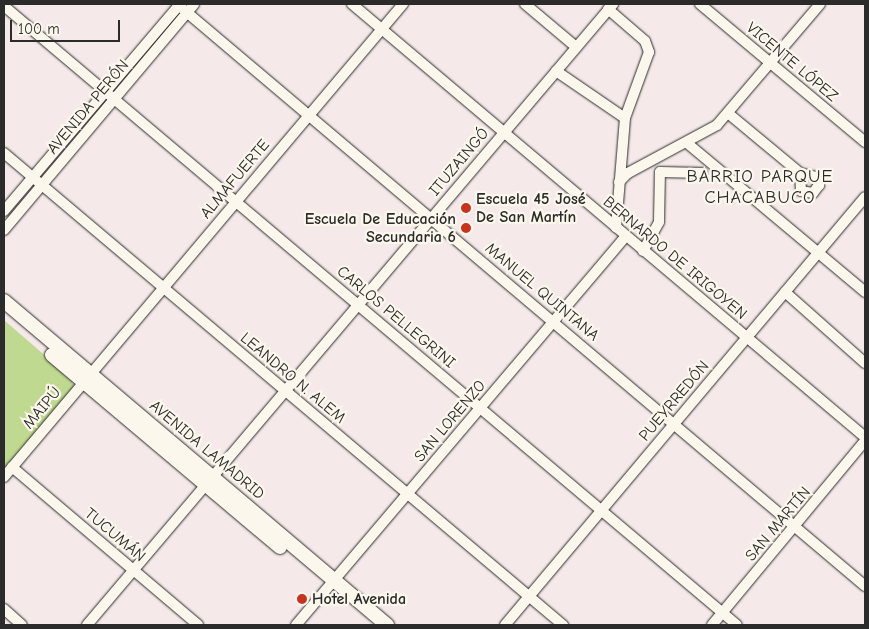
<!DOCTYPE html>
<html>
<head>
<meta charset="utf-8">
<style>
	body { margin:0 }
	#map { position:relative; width:869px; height:629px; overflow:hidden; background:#f5eae9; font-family:"Comic Neue",sans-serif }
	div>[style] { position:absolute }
	.green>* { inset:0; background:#bfd990 }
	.roads { filter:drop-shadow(0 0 1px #2b2b2b) drop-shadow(0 0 1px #2b2b2b) }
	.minor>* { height:10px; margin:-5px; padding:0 5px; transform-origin:5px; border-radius:5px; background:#fbf7ec }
	.major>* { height:14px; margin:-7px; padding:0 7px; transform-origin:7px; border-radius:7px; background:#fbf7ec }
	.dots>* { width:14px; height:14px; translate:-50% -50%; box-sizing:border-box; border:2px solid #fbf7ec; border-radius:50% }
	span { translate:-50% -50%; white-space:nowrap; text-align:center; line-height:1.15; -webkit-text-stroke:4.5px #fbf7ec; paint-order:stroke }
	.street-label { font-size:16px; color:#2b2b2b }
	.poi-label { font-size:16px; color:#2b2b2b; font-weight:700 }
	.left { translate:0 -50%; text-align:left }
	.right { translate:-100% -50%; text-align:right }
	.neighbourhood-label { font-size:18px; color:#2b2b2b; letter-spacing:1px }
	.frame { position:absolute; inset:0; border:5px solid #2b2b2b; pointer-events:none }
	.scale { position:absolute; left:10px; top:20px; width:110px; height:22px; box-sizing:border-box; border:2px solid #2b2b2b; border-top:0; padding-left:6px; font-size:15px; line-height:18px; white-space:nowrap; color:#2b2b2b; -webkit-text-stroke:4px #fbf7ec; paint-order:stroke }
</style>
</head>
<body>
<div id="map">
	<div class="green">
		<i style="clip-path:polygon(4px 320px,71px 378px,74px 388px,4px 471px)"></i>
	</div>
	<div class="roads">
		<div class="minor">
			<i style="left:177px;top:4px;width:901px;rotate:40.23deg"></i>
			<i style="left:352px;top:4px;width:671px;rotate:40.17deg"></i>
			<i style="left:525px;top:4px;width:67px;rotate:40.1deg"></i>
			<i style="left:700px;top:4px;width:215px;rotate:39.9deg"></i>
			<i style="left:4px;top:6px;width:959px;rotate:40.18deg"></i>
			<i style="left:608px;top:9px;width:49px;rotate:40.9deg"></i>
			<i style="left:645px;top:41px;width:12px;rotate:70deg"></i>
			<i style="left:649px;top:52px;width:70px;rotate:110deg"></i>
			<i style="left:625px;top:118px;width:110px;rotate:94.7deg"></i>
			<i style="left:556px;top:71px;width:83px;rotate:34.3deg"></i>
			<i style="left:729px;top:114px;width:92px;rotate:39.7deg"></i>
			<i style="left:800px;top:173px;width:16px;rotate:14deg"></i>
			<i style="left:816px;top:177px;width:9px;rotate:69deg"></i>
			<i style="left:819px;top:185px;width:10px;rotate:127deg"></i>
			<i style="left:813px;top:193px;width:12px;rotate:-171deg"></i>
			<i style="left:801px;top:191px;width:18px;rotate:-93deg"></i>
			<i style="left:687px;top:143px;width:232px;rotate:39.9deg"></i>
			<i style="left:4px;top:153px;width:732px;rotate:40.18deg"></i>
			<i style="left:619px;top:182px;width:13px;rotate:-45deg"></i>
			<i style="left:628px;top:173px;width:101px;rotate:-28.3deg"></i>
			<i style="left:717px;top:125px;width:159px;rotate:-49.6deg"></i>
			<i style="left:4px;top:211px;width:272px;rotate:-49.6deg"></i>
			<i style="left:4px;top:230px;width:295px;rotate:-49.9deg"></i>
			<i style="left:643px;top:251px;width:33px;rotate:-61deg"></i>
			<i style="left:659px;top:222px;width:50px;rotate:-88.9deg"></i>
			<i style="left:660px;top:172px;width:42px;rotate:1.4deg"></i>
			<i style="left:785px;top:292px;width:107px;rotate:41.6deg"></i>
			<i style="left:12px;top:467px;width:244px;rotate:40.3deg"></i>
			<i style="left:4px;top:477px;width:619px;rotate:-49.85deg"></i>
			<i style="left:4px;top:609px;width:24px;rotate:42deg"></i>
			<i style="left:87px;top:625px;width:814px;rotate:-49.73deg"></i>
			<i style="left:296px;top:625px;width:510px;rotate:-49.69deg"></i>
			<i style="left:505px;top:625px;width:559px;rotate:-49.93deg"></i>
			<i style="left:712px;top:625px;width:239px;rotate:-50.3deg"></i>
		</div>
		<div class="major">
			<i style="left:4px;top:301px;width:502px;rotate:40.23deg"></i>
			<i style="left:52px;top:355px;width:298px;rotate:40.1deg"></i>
		</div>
	</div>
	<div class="dots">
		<i style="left:466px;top:208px;background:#c8321e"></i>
		<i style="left:466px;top:228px;background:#c8321e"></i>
		<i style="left:302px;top:599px;background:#c8321e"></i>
	</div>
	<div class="street-label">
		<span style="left:792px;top:62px;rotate:40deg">VICENTE LÓPEZ</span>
		<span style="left:88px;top:107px;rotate:-50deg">AVENIDA PERÓN</span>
		<span style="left:459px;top:162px;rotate:-50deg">ITUZAINGÓ</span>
		<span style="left:235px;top:179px;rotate:-50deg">ALMAFUERTE</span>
		<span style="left:675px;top:258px;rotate:40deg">BERNARDO DE IRIGOYEN</span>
		<span style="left:542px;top:292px;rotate:40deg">MANUEL QUINTANA</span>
		<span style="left:396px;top:317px;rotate:40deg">CARLOS PELLEGRINI</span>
		<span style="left:293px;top:378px;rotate:40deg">LEANDRO N. ALEM</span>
		<span style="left:674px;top:401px;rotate:-50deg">PUEYRREDÓN</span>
		<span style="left:42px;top:408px;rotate:-50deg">MAIPÚ</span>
		<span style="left:450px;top:421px;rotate:-50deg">SAN LORENZO</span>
		<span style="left:207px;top:450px;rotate:40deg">AVENIDA LAMADRID</span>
		<span style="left:778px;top:524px;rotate:-50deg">SAN MARTÍN</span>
		<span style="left:115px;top:535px;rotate:40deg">TUCUMÁN</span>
	</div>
	<div class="poi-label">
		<span class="left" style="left:476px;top:208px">Escuela 45 José<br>De San Martín</span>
		<span class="right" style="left:456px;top:228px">Escuela De Educación<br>Secundaria 6</span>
		<span class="left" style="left:312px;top:599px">Hotel Avenida</span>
	</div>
	<div class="neighbourhood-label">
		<span style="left:760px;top:188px">BARRIO PARQUE<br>CHACABUCO</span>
	</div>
	<div class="frame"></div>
	<div class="scale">100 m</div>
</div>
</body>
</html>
